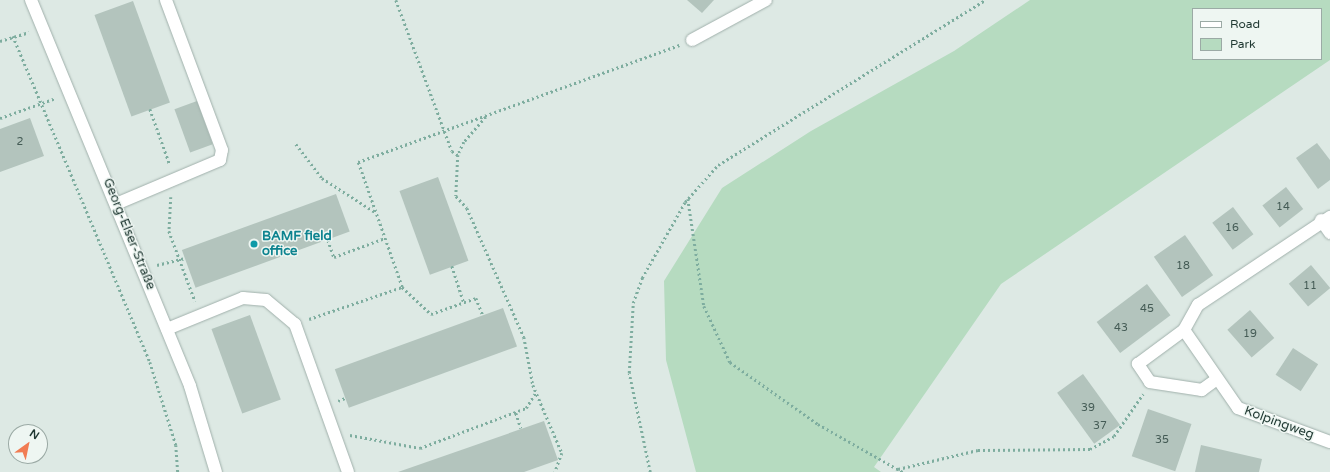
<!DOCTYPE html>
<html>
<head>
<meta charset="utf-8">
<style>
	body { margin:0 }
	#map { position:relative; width:1330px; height:472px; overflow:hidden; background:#dde9e4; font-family:"Varela Round",sans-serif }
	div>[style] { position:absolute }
	.green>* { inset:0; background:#b6dbc0 }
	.building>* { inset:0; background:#b3c4bd; transform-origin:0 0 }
	.path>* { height:2.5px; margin-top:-1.25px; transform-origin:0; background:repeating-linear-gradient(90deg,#7ead9f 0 2px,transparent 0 5px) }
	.roads { filter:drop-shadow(0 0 1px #a0b0ab) drop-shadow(0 0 1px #a0b0ab) }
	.lane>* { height:12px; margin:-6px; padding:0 6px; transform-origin:6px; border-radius:6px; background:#fff }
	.street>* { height:12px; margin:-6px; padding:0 6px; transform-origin:6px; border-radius:6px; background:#fff }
	.dots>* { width:11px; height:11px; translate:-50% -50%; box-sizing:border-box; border:2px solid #eef6f2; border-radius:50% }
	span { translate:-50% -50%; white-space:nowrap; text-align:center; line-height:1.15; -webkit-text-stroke:3px #eef6f2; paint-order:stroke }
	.number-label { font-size:11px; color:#445b55 }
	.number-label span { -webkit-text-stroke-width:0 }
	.street-label { font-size:13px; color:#1f3832 }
	.culture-label { font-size:13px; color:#0d838f; font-weight:700 }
	.left { translate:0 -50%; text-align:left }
	.legend { position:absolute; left:1192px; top:8px; width:130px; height:52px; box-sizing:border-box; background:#eef6f2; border:1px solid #9baaa5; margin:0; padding:5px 7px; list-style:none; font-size:12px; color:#1f3832 }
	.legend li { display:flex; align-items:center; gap:8px; height:20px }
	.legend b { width:20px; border:1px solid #9baaa5 }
	.north { position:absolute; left:8px; top:424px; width:40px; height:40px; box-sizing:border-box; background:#eef6f2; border:1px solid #9baaa5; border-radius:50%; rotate:33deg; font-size:11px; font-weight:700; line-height:16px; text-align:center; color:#1f3832 }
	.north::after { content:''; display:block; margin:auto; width:14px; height:18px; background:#f17c53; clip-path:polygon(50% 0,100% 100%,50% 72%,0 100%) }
</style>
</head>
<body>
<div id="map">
	<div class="green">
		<i style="clip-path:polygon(evenodd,1030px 0,1330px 0,1330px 60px,1001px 284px,874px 467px,881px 472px,696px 472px,666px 360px,664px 281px,722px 188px,811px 131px,954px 51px,1030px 0,1193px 9px,1321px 9px,1321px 59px,1193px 59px,1193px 9px)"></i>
	</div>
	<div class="building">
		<i style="clip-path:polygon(687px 0,714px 0,702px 13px)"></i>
		<i style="left:133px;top:1px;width:108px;height:41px;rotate:70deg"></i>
		<i style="left:197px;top:101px;width:46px;height:24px;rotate:70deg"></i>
		<i style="clip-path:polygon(30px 118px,44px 156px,0 172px,0 129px)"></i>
		<i style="clip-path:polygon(1317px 143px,1330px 160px,1330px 180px,1318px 189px,1296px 158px)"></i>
		<i style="left:438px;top:177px;width:89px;height:41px;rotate:70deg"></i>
		<i style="left:1286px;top:187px;width:28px;height:30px;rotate:52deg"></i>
		<i style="left:336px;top:194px;width:40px;height:164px;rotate:70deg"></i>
		<i style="left:1233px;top:207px;width:34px;height:26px;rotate:53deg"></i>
		<i style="left:1185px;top:235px;width:49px;height:38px;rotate:55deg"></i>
		<i style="left:1311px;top:265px;width:30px;height:29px;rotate:50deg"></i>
		<i style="left:1147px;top:284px;width:39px;height:63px;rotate:53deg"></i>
		<i style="left:503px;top:308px;width:41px;height:179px;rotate:70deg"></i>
		<i style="left:1250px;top:310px;width:37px;height:30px;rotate:49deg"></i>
		<i style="left:250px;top:315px;width:90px;height:41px;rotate:70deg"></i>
		<i style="left:1293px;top:348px;width:30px;height:32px;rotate:33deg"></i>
		<i style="left:1083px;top:374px;width:63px;height:32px;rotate:54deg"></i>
		<i style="left:1148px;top:409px;width:46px;height:50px;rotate:19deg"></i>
		<i style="clip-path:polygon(544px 421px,558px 460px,524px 472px,398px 472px)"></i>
		<i style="clip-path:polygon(1201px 445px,1262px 459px,1259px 472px,1195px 472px)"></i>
	</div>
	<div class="path">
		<i style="left:396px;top:0;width:161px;rotate:69.7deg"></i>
		<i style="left:452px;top:151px;width:7px;rotate:34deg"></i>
		<i style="left:13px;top:36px;width:354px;rotate:67.2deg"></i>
		<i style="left:150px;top:362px;width:87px;rotate:72.6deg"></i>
		<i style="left:176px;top:445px;width:27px;rotate:86deg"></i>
		<i style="left:0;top:41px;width:30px;rotate:-17deg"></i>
		<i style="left:150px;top:109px;width:59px;rotate:70.3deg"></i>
		<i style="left:486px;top:117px;width:33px;rotate:131deg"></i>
		<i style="left:464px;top:142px;width:14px;rotate:115deg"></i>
		<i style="left:458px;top:155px;width:41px;rotate:92.8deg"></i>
		<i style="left:456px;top:196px;width:16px;rotate:47deg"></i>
		<i style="left:467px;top:208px;width:141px;rotate:66.2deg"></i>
		<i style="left:524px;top:337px;width:49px;rotate:79.4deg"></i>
		<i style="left:533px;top:385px;width:74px;rotate:66.9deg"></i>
		<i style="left:562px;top:453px;width:20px;rotate:110deg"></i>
		<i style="left:0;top:118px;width:59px;rotate:-19.7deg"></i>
		<i style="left:296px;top:144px;width:43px;rotate:52.6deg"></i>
		<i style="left:322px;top:178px;width:63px;rotate:32.7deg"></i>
		<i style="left:171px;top:197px;width:34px;rotate:93deg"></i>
		<i style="left:169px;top:231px;width:75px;rotate:69.6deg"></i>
		<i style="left:688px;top:199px;width:108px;rotate:81.5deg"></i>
		<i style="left:704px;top:306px;width:62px;rotate:65.1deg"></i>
		<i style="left:730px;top:362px;width:108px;rotate:35.2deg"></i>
		<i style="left:818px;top:424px;width:98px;rotate:29.5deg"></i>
		<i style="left:328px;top:240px;width:18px;rotate:71deg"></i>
		<i style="left:334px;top:257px;width:54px;rotate:-20.4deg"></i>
		<i style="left:157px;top:265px;width:29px;rotate:-14deg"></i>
		<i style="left:452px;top:266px;width:38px;rotate:72deg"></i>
		<i style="left:402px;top:287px;width:40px;rotate:43deg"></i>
		<i style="left:431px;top:314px;width:48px;rotate:-19.6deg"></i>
		<i style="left:476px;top:298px;width:18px;rotate:68deg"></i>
		<i style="left:309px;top:319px;width:98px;rotate:-19deg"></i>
		<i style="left:402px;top:287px;width:133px;rotate:-109.4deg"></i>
		<i style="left:358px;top:162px;width:342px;rotate:-20deg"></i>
		<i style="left:338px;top:401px;width:8px;rotate:-23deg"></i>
		<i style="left:516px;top:413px;width:16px;rotate:72deg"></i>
		<i style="left:350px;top:435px;width:71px;rotate:10.5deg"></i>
		<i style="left:420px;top:448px;width:113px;rotate:-20.7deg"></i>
		<i style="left:526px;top:408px;width:19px;rotate:-58deg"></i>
		<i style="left:898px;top:469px;width:82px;rotate:-13.4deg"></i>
		<i style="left:978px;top:450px;width:112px;rotate:-0.5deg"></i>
		<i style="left:1090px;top:449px;width:27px;rotate:-28deg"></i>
		<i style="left:1114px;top:436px;width:51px;rotate:-55.4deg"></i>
		<i style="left:650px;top:472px;width:101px;rotate:-102deg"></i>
		<i style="left:629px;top:373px;width:70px;rotate:-86.7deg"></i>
		<i style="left:633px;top:303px;width:27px;rotate:-70deg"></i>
		<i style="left:642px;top:278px;width:87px;rotate:-60.5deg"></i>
		<i style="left:685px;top:202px;width:50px;rotate:-48.3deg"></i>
		<i style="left:718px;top:165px;width:314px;rotate:-31.7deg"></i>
	</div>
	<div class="roads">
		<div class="lane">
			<i style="left:31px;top:0;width:417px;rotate:67.6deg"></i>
			<i style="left:190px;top:386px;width:90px;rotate:73.2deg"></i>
			<i style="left:692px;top:40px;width:84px;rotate:-28.4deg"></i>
			<i style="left:116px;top:204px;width:113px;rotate:-22.9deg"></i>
			<i style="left:220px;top:160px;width:10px;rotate:-79deg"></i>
			<i style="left:222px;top:150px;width:160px;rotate:-110.5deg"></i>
			<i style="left:167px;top:329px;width:82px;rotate:-22.2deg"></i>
			<i style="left:243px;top:298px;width:23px;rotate:5deg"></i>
			<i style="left:266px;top:300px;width:38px;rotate:40deg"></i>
			<i style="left:295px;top:324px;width:157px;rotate:70.3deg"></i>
		</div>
		<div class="street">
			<i style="left:1321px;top:220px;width:16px;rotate:55deg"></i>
			<i style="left:1184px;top:330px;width:29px;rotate:-61deg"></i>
			<i style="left:1198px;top:305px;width:159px;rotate:-33.7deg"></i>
			<i style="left:1217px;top:379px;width:19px;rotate:144deg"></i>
			<i style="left:1202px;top:390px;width:53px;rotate:-171.3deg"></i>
			<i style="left:1150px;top:382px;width:22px;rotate:-124deg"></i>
			<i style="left:1138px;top:364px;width:57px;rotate:-36.5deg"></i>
			<i style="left:1184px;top:330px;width:95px;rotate:55.3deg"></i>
			<i style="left:1238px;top:408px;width:98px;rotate:20.3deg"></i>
		</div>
	</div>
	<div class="dots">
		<i style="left:254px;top:244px;background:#0f9aa8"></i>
	</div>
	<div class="number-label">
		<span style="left:20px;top:142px">2</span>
		<span style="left:1283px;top:207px">14</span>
		<span style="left:1232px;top:228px">16</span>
		<span style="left:1183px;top:266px">18</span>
		<span style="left:1310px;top:286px">11</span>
		<span style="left:1147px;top:309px">45</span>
		<span style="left:1121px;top:328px">43</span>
		<span style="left:1250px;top:334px">19</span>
		<span style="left:1088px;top:408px">39</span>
		<span style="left:1100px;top:426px">37</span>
		<span style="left:1162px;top:440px">35</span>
	</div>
	<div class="street-label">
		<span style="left:129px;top:234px;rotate:68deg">Georg-Elser-Straße</span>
		<span style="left:1279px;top:423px;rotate:20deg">Kolpingweg</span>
	</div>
	<div class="culture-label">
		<span class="left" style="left:262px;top:244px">BAMF field<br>office</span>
	</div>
	<ul class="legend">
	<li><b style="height:5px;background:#fff"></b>Road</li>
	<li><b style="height:11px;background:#b6dbc0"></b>Park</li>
	</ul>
	<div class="north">N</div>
</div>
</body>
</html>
